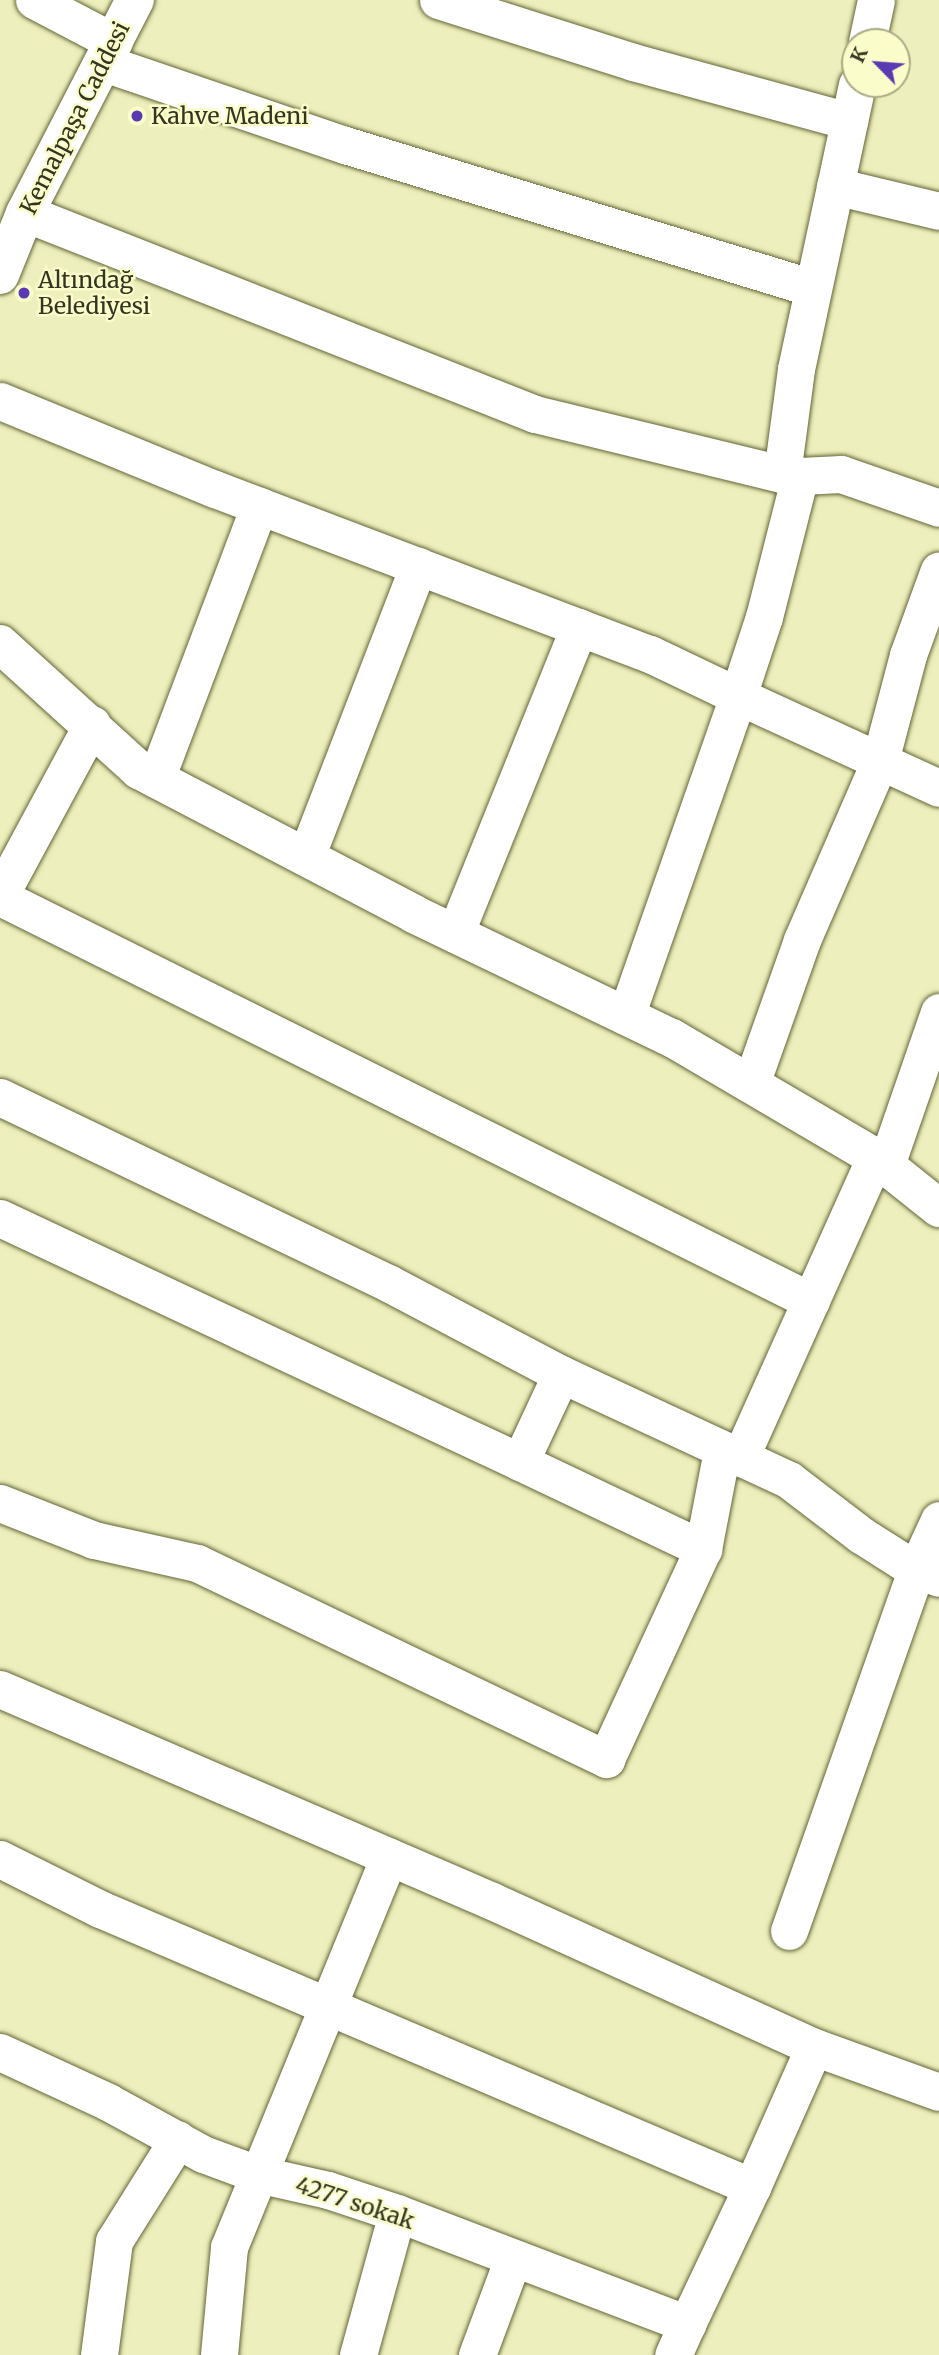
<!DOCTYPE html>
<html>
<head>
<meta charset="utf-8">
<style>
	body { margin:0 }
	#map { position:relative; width:939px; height:2355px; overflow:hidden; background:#edefbc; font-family:Merriweather,serif }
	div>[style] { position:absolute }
	.roads { filter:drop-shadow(0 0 2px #646537) drop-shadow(0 0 2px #646537) }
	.minor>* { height:37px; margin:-18.5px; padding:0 18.5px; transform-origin:18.5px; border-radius:18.5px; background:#fff }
	.secondary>* { height:38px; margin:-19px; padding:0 19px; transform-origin:19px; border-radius:19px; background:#fff }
	.primary>* { height:38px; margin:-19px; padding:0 19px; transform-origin:19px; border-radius:19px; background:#fff }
	.dots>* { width:19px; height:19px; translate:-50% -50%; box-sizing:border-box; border:4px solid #fafcc9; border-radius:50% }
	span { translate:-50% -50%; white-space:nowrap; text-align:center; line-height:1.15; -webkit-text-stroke:5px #fafcc9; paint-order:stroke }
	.poi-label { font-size:23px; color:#343521 }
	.left { translate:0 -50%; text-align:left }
	.street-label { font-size:23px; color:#343521 }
	.north { position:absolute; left:841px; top:28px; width:70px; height:70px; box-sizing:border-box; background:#fafcc9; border:2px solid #abac86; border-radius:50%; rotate:295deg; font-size:19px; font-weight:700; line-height:28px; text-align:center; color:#343521 }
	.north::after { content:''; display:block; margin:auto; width:24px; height:32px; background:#5a3ab3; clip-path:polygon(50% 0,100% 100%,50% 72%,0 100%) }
</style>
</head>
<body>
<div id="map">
	<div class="roads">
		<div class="minor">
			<i style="left:34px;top:0;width:90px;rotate:27.7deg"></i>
			<i style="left:438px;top:0;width:205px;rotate:17.6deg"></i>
			<i style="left:633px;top:62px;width:224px;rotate:15.3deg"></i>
			<i style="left:867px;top:42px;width:43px;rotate:-77.9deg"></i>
			<i style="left:104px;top:63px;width:255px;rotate:18.8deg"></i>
			<i style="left:345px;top:145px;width:489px;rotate:17deg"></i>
			<i style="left:835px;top:186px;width:107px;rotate:13.5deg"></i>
			<i style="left:25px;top:213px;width:548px;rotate:21.51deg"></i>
			<i style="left:535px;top:414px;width:254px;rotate:13.7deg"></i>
			<i style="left:0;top:401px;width:232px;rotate:22.3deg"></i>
			<i style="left:215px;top:489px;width:465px;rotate:20.8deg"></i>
			<i style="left:650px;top:654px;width:98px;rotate:25.5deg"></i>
			<i style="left:738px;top:696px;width:83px;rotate:-71.8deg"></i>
			<i style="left:764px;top:617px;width:146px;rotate:-75.7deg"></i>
			<i style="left:800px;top:476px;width:18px;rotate:-174deg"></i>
			<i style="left:782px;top:474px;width:106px;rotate:-82.4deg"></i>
			<i style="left:796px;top:369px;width:291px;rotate:-77.9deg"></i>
			<i style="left:800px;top:476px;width:41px;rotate:-2.8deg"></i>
			<i style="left:841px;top:474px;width:104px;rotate:19.1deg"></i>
			<i style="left:156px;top:779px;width:292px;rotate:-69.3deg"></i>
			<i style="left:306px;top:857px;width:312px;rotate:-68.9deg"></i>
			<i style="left:0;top:895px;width:194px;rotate:-61.7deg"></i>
			<i style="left:0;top:897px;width:906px;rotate:26.48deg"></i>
			<i style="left:455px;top:934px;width:331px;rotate:-68deg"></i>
			<i style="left:626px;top:1016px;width:339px;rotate:-70.7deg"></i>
			<i style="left:738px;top:696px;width:221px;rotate:24.6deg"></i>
			<i style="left:751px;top:1084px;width:153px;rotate:-70.5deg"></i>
			<i style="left:802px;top:940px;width:195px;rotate:-66.5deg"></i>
			<i style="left:880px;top:761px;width:110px;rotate:-75.2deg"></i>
			<i style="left:908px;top:655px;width:90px;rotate:-70deg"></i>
			<i style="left:0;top:1097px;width:433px;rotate:25.6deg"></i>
			<i style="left:390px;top:1284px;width:193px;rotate:27.8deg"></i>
			<i style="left:561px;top:1374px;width:251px;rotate:24.9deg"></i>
			<i style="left:789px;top:1480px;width:91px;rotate:37.4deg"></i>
			<i style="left:861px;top:1535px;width:65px;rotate:32.5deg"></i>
			<i style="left:916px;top:1570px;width:24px;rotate:19deg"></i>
			<i style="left:886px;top:1165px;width:162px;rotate:-70.9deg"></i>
			<i style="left:0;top:1218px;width:574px;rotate:25.14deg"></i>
			<i style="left:520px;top:1462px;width:97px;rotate:-65deg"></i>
			<i style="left:740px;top:1458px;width:330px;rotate:-65.8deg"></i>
			<i style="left:520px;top:1462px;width:203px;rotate:25.4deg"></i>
			<i style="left:0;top:1503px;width:101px;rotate:21.5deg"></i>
			<i style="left:94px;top:1540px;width:106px;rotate:12.6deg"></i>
			<i style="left:197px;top:1563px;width:454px;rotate:25.6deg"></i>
			<i style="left:606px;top:1759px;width:231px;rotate:-65.2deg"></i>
			<i style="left:703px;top:1549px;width:101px;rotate:-79.1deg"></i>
			<i style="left:0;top:1689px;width:536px;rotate:23.31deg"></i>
			<i style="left:492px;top:1901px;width:354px;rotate:24.4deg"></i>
			<i style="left:814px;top:2047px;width:153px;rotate:113.9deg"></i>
			<i style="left:0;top:1859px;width:112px;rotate:26.6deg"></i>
			<i style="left:100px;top:1909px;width:709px;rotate:23.09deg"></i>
			<i style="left:752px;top:2187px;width:152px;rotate:115.4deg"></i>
			<i style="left:789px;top:1931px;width:383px;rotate:-70.6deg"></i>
			<i style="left:916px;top:1570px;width:55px;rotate:-65.3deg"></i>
			<i style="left:814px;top:2047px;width:133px;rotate:19.8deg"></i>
			<i style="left:0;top:2052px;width:119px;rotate:24.8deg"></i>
			<i style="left:108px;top:2102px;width:108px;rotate:28.7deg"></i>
			<i style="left:203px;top:2154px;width:58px;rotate:20.3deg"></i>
			<i style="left:257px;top:2174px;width:73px;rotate:12.7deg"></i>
			<i style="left:328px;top:2190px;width:73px;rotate:18.4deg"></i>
			<i style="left:397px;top:2213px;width:311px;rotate:20.9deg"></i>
			<i style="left:687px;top:2324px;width:34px;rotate:114deg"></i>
			<i style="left:99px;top:2355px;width:115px;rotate:-82.5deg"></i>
			<i style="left:114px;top:2241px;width:120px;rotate:-57.9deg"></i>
			<i style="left:219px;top:2355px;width:108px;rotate:-84.7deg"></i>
			<i style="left:229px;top:2247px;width:422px;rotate:-67.7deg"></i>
			<i style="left:358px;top:2355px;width:147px;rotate:-74.6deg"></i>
			<i style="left:477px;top:2355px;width:103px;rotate:-69.6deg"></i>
		</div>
		<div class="secondary">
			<i style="left:0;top:644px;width:188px;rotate:42.2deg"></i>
			<i style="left:139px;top:770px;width:310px;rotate:27.6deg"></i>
			<i style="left:414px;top:914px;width:286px;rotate:25.7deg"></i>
			<i style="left:672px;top:1038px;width:235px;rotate:30.4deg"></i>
			<i style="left:875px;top:1157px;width:82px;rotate:38.6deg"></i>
		</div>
		<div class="primary">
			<i style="left:0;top:275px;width:67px;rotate:-68deg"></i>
			<i style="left:25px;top:213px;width:240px;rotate:-62.7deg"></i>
		</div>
	</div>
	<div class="dots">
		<i style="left:137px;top:116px;background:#5a3ab3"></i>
		<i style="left:24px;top:293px;background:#5a3ab3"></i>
	</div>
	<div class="poi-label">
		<span class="left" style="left:151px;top:116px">Kahve Madeni</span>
		<span class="left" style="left:38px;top:293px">Altındağ<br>Belediyesi</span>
	</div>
	<div class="street-label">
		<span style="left:75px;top:118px;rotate:-63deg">Kemalpaşa Caddesi</span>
		<span style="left:355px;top:2203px;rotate:18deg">4277 sokak</span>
	</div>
	<div class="north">K</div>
</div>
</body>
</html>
